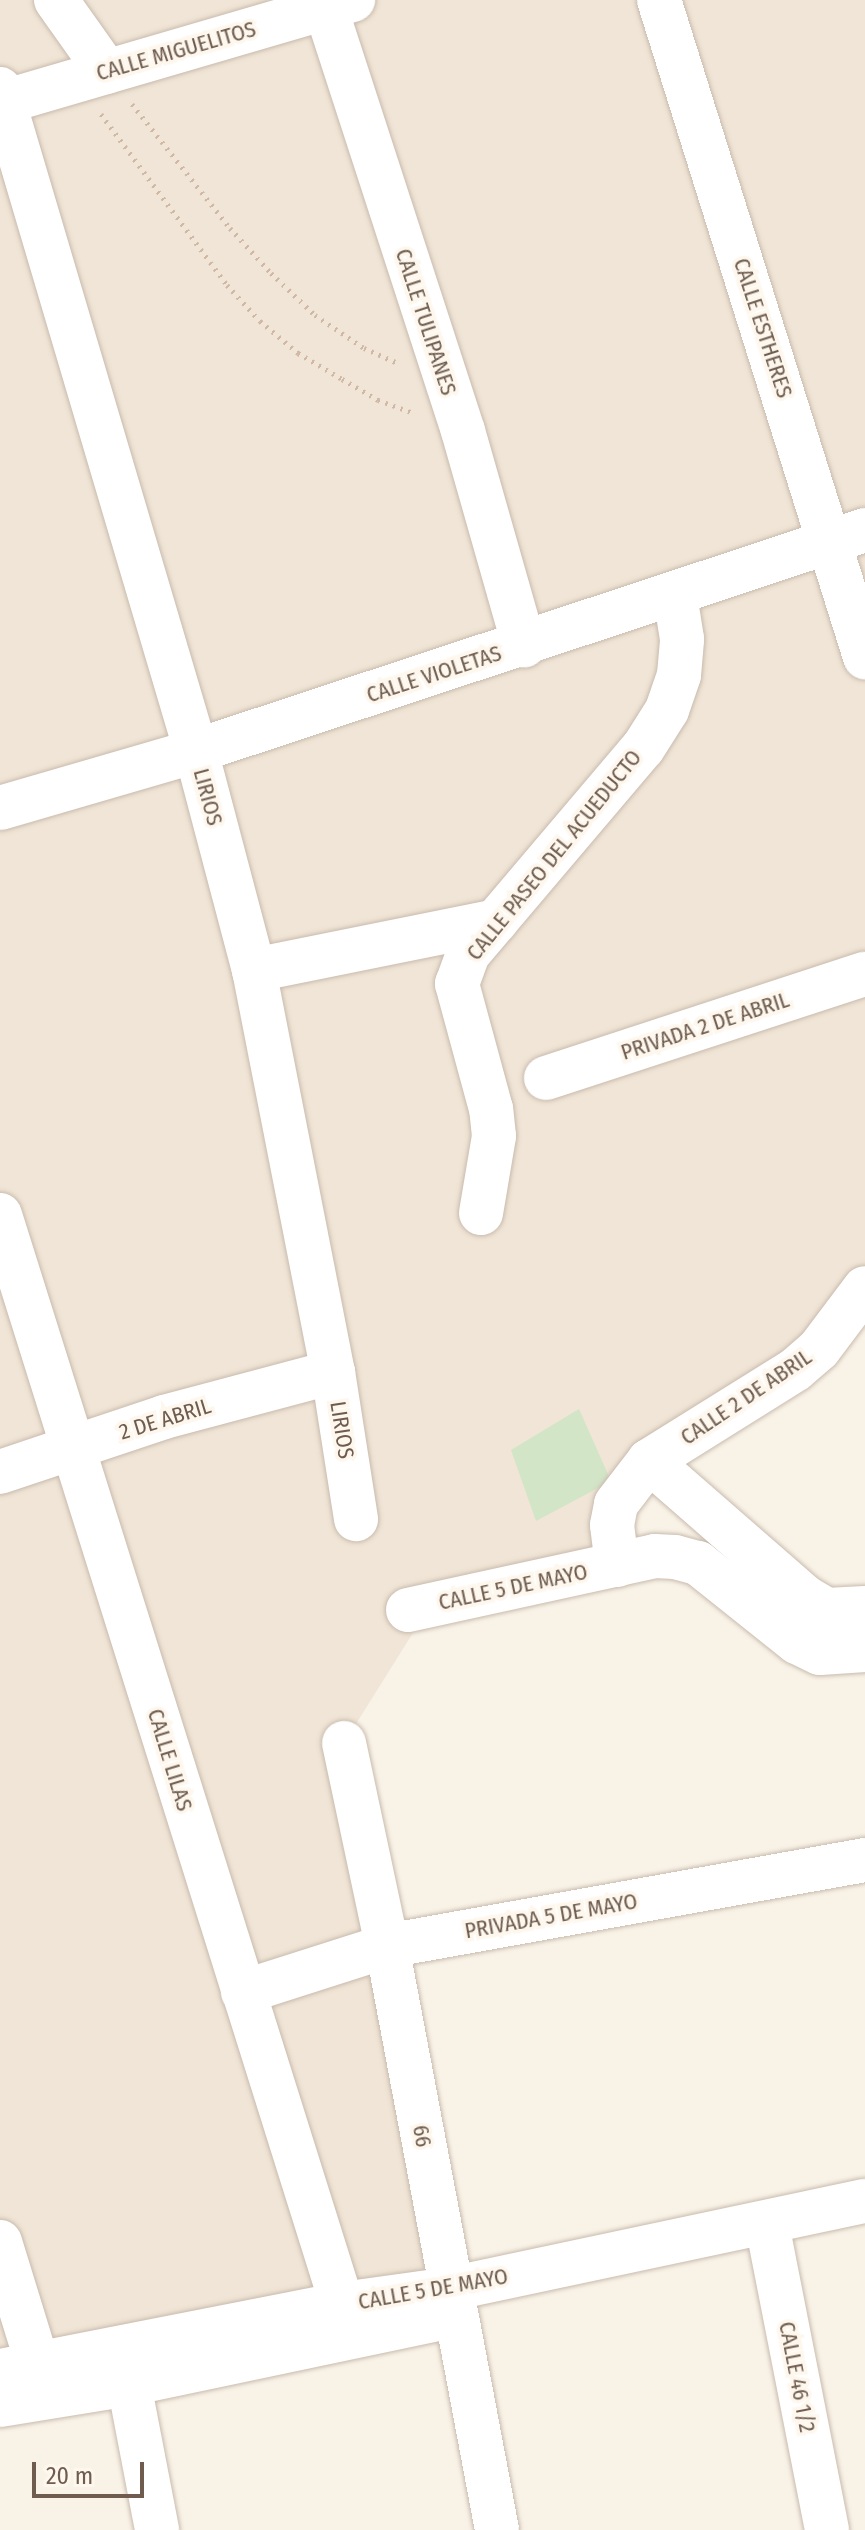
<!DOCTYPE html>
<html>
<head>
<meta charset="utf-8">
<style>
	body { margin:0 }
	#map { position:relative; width:865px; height:2530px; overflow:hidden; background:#f9f3e7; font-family:"Fira Sans Condensed",sans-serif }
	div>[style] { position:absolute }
	.residential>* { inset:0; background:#f0e5d6 }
	.green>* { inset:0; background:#d2e5c7 }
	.path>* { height:5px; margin-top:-2.5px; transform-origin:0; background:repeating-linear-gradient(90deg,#d0b8a5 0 2px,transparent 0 8px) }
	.roads { filter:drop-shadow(0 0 2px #c9bbae) drop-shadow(0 0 2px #c9bbae) }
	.minor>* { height:44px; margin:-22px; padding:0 22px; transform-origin:22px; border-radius:22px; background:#fff }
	span { translate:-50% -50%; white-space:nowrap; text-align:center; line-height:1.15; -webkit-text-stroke:7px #fdf7ed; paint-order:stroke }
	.street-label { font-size:22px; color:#6f5c4f }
	.scale { position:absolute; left:32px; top:2462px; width:112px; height:36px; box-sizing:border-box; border:4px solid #6f5c4f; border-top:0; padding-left:10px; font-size:24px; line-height:28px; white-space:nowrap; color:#6f5c4f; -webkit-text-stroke:6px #fdf7ed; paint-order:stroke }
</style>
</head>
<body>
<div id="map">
	<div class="residential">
		<i style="clip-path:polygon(0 0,865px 0,865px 1306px,642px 1484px,629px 1531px,416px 1628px,344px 1743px,450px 2289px,0 2371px)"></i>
	</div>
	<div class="green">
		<i style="clip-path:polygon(579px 1409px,611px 1481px,536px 1521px,511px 1450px)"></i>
	</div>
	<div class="path">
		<i style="left:132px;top:104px;width:158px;rotate:51.7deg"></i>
		<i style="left:230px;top:228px;width:61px;rotate:47.7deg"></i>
		<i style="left:271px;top:273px;width:61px;rotate:43.7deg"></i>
		<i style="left:315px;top:315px;width:59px;rotate:34deg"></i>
		<i style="left:364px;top:348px;width:39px;rotate:24deg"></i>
		<i style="left:101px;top:114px;width:212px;rotate:53.6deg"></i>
		<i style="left:227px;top:285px;width:49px;rotate:47.5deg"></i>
		<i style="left:260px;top:321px;width:50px;rotate:40.1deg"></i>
		<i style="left:298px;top:353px;width:51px;rotate:30.6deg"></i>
		<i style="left:342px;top:379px;width:42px;rotate:30.3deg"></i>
		<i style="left:378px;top:400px;width:38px;rotate:20deg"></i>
	</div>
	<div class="roads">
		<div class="minor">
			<i style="left:56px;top:0;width:88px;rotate:54.7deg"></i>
			<i style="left:323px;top:0;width:453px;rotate:72deg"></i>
			<i style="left:463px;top:431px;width:223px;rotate:74.1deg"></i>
			<i style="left:659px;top:0;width:689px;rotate:72.59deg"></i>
			<i style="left:0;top:89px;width:690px;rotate:73.51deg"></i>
			<i style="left:196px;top:751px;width:227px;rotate:75.2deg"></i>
			<i style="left:254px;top:970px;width:410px;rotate:78.9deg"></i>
			<i style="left:333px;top:1372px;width:149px;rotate:81.1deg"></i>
			<i style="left:0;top:103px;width:368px;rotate:-16.3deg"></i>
			<i style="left:0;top:808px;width:204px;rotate:-16.2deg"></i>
			<i style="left:196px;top:751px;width:705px;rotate:-18.28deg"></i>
			<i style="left:254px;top:970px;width:247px;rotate:-11.4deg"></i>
			<i style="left:546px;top:1078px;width:336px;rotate:-18.1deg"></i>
			<i style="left:481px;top:1213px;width:78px;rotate:-80.4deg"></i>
			<i style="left:494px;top:1136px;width:27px;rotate:-96deg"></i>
			<i style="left:491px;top:1109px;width:130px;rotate:-105.2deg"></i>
			<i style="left:457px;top:984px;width:32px;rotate:-70deg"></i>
			<i style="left:468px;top:954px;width:270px;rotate:-49.7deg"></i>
			<i style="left:643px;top:748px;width:45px;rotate:-57.7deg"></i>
			<i style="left:667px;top:710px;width:37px;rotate:-71deg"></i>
			<i style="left:679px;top:675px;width:36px;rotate:-85deg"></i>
			<i style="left:682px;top:639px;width:45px;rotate:-99deg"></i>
			<i style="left:0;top:1215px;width:1141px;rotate:72.57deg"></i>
			<i style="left:649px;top:1461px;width:207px;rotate:41.1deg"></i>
			<i style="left:805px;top:1597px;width:26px;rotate:31deg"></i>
			<i style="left:827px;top:1610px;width:38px;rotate:-3deg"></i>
			<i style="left:0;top:1472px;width:173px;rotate:-18.5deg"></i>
			<i style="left:164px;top:1417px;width:175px;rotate:-14.9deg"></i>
			<i style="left:617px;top:1565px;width:40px;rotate:-97.1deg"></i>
			<i style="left:612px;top:1525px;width:21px;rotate:-79deg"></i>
			<i style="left:616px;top:1504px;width:54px;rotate:-52.5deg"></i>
			<i style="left:649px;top:1461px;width:173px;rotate:-32deg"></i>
			<i style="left:796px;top:1369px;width:30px;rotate:-41deg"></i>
			<i style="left:819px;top:1349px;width:76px;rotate:-53deg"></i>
			<i style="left:408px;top:1610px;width:253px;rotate:-12.3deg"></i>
			<i style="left:655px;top:1556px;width:20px;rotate:3deg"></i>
			<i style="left:675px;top:1557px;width:24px;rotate:15deg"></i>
			<i style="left:698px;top:1563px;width:127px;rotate:38.6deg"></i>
			<i style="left:797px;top:1642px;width:25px;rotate:26deg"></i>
			<i style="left:820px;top:1653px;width:45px;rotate:-3.8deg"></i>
			<i style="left:344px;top:1743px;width:208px;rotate:78deg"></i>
			<i style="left:387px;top:1946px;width:594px;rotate:79.33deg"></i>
			<i style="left:243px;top:1992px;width:151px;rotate:-17.7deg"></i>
			<i style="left:387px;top:1946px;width:486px;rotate:-10.2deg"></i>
			<i style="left:767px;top:2224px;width:312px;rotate:78.9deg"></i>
			<i style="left:0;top:2242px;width:126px;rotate:72.9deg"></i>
			<i style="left:0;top:2371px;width:349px;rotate:-11.1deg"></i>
			<i style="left:342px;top:2304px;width:109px;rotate:-7.9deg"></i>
			<i style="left:450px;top:2289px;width:424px;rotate:-12deg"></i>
			<i style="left:129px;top:2384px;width:149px;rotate:79.1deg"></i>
			<i style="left:0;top:2405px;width:131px;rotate:-9.2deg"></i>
			<i style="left:129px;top:2384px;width:330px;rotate:-11.9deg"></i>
		</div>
	</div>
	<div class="street-label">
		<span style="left:176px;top:51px;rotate:-16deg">CALLE MIGUELITOS</span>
		<span style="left:426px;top:322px;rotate:72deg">CALLE TULIPANES</span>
		<span style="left:763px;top:328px;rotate:72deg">CALLE ESTHERES</span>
		<span style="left:434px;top:674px;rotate:-18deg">CALLE VIOLETAS</span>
		<span style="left:208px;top:797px;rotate:75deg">LIRIOS</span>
		<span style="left:554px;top:855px;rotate:-51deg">CALLE PASEO DEL ACUEDUCTO</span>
		<span style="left:705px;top:1026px;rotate:-18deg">PRIVADA 2 DE ABRIL</span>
		<span style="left:746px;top:1397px;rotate:-34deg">CALLE 2 DE ABRIL</span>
		<span style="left:165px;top:1419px;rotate:-17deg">2 DE ABRIL</span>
		<span style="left:342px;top:1430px;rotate:81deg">LIRIOS</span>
		<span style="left:513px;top:1587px;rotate:-12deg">CALLE 5 DE MAYO</span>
		<span style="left:170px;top:1760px;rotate:73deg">CALLE LILAS</span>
		<span style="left:551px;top:1916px;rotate:-10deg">PRIVADA 5 DE MAYO</span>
		<span style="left:422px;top:2136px;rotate:80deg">66</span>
		<span style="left:433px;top:2289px;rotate:-10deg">CALLE 5 DE MAYO</span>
		<span style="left:797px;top:2377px;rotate:79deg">CALLE 46 1/2</span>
	</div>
	<div class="scale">20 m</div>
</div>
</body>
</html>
